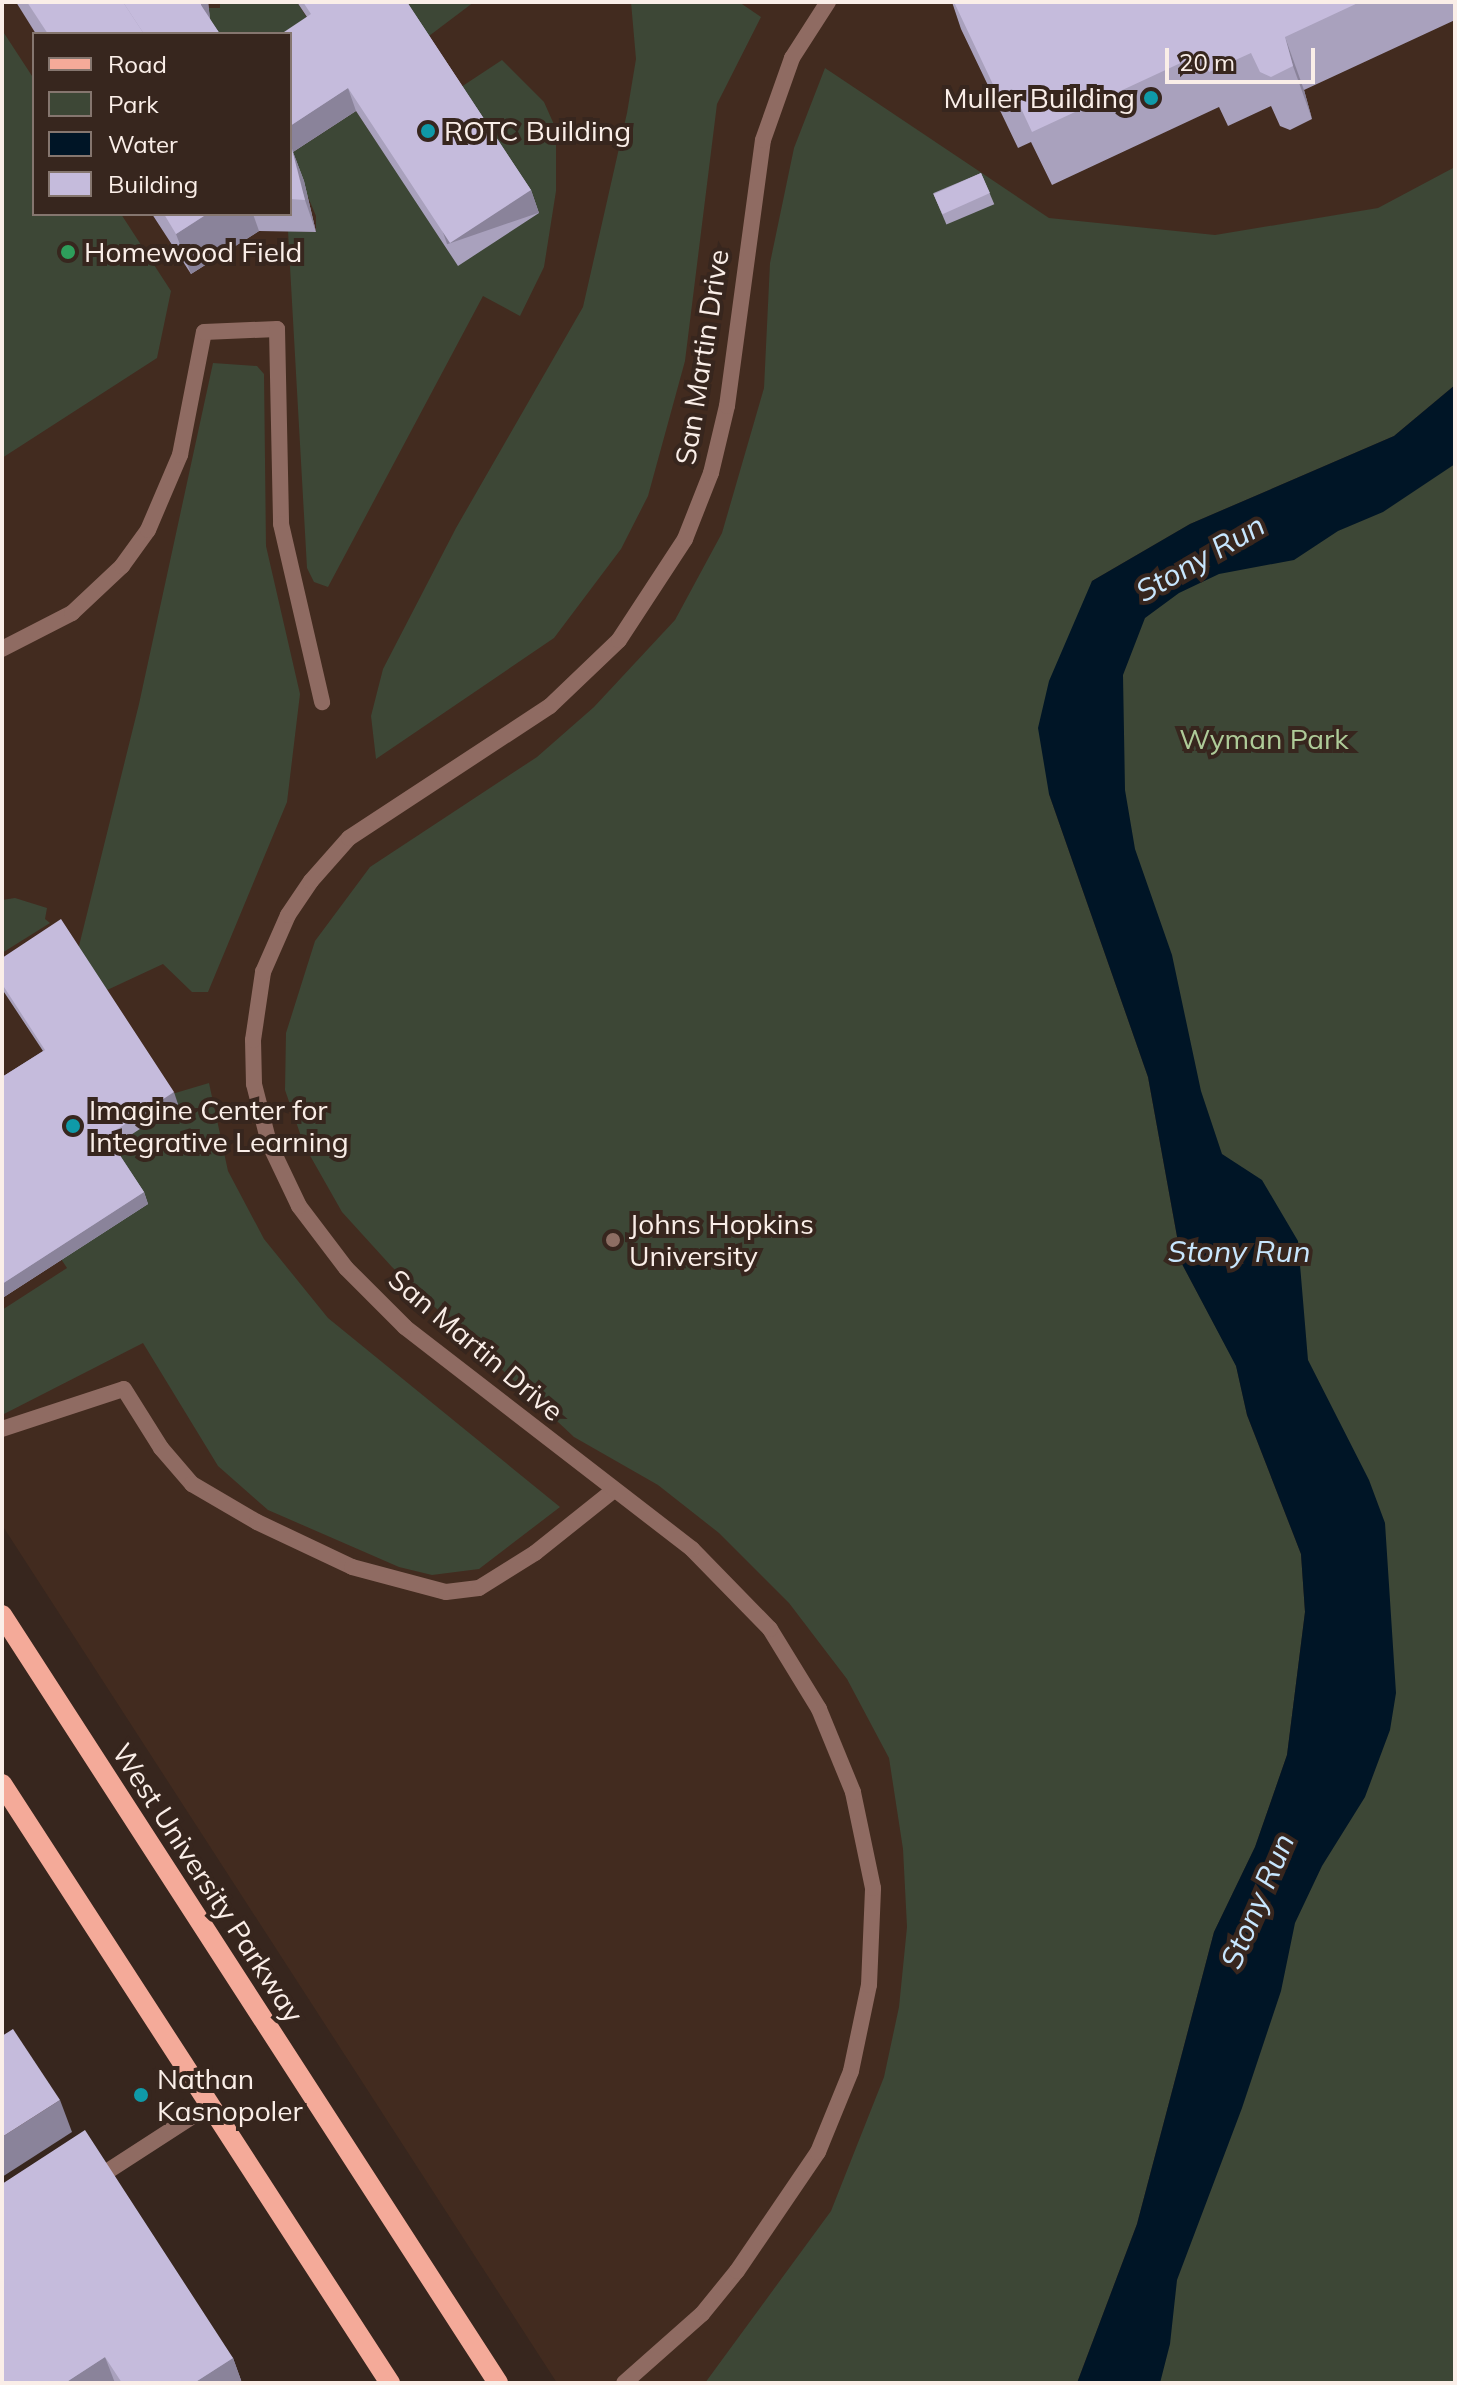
<!DOCTYPE html>
<html>
<head>
<meta charset="utf-8">
<style>
	body { margin:0 }
	#map { position:relative; width:1457px; height:2385px; overflow:hidden; background:#37261e; font-family:Mulish,sans-serif }
	div>[style] { position:absolute }
	.built>* { inset:0; background:#422b1f }
	.green>* { inset:0; background:#3d4736 }
	.water>* { inset:0; background:#001526 }
	.lane>* { height:16px; margin:-8px; padding:0 8px; transform-origin:8px; border-radius:8px; background:#8f6b62 }
	.street>* { height:16px; margin:-8px; padding:0 8px; transform-origin:8px; border-radius:8px; background:#8f6b62 }
	.primary>* { height:20px; margin:-10px; padding:0 10px; transform-origin:10px; border-radius:10px; background:#f4aa99 }
	.wall>* { inset:0; background:#a9a1bd; transform-origin:0 0 }
	.shaded-wall>* { inset:0; background:#8a839a; transform-origin:0 0 }
	.building>* { inset:0; background:#c5bbdc; transform-origin:0 0 }
	.dots>* { width:22px; height:22px; translate:-50% -50%; box-sizing:border-box; border:4px solid #37261e; border-radius:50% }
	span { translate:-50% -50%; white-space:nowrap; text-align:center; line-height:1.15; -webkit-text-stroke:8px #37261e; paint-order:stroke }
	.poi-label { font-size:28px; color:#faeee8 }
	.right { translate:-100% -50%; text-align:right }
	.left { translate:0 -50%; text-align:left }
	.street-label { font-size:28px; color:#faeee8 }
	.park-label { font-size:28px; color:#aecb98 }
	.water-label { font-size:30px; color:#c7e6fe; font-style:italic }
	.frame { position:absolute; inset:0; border:4px solid #faeee8; pointer-events:none }
	.legend { position:absolute; left:32px; top:32px; width:260px; height:184px; box-sizing:border-box; background:#37261e; border:2px solid #85766f; margin:0; padding:10px 14px; list-style:none; font-size:24px; color:#faeee8 }
	.legend li { display:flex; align-items:center; gap:16px; height:40px }
	.legend b { width:40px; border:2px solid #85766f }
	.scale { position:absolute; left:1165px; top:48px; width:150px; height:36px; box-sizing:border-box; border:4px solid #faeee8; border-top:0; padding-left:10px; font-size:24px; line-height:28px; white-space:nowrap; color:#faeee8; -webkit-text-stroke:6px #37261e; paint-order:stroke }
</style>
</head>
<body>
<div id="map">
	<div class="built">
		<i style="clip-path:polygon(evenodd,2px 2px,1455px 2px,1455px 428px,1314px 1461px,1116px 2383px,557px 2383px,2px 1525px,2px 2px,34px 34px,290px 34px,290px 214px,34px 214px,34px 34px)"></i>
	</div>
	<div class="green">
		<i style="clip-path:polygon(220px 2px,297px 2px,319px 37px,212px 34px,207px 8px,220px 8px)"></i>
		<i style="clip-path:polygon(401px 2px,474px 2px,425px 39px)"></i>
		<i style="clip-path:polygon(631px 2px,739px 2px,761px 17px,717px 104px,685px 361px,648px 496px,621px 549px,554px 638px,376px 759px,371px 716px,383px 669px,456px 528px,583px 307px,627px 113px,636px 59px)"></i>
		<i style="clip-path:polygon(2px 30px,34px 79px,34px 214px,121px 214px,171px 291px,157px 358px,2px 458px)"></i>
		<i style="clip-path:polygon(502px 60px,544px 102px,556px 129px,556px 191px,544px 267px,520px 316px,483px 296px,328px 587px,314px 582px,307px 568px,288px 231px,316px 232px,316px 216px,290px 154px,356px 111px,459px 265px,458px 89px)"></i>
		<i style="clip-path:polygon(825px 68px,1049px 218px,1215px 235px,1378px 208px,1455px 167px,1455px 385px,1394px 436px,1190px 524px,1092px 581px,1049px 794px,1148px 1077px,1182px 1264px,1236px 1365px,1247px 1415px,1301px 1554px,1305px 1612px,1287px 1755px,1255px 1847px,1214px 1932px,1137px 2224px,1077px 2383px,705px 2383px,831px 2211px,884px 2077px,899px 2007px,907px 1927px,903px 1849px,889px 1758px,847px 1679px,789px 1603px,719px 1533px,658px 1485px,574px 1437px,392px 1267px,342px 1212px,304px 1145px,285px 1090px,286px 1033px,315px 941px,370px 867px,537px 757px,594px 707px,675px 620px,722px 533px,764px 388px,770px 263px,794px 148px)"></i>
		<i style="clip-path:polygon(213px 363px,257px 366px,264px 374px,266px 546px,300px 694px,287px 802px,208px 992px,192px 992px,163px 964px,105px 991px,78px 950px,139px 704px)"></i>
		<i style="clip-path:polygon(1455px 428px,1455px 2383px,1116px 2383px,1343px 1596px,1249px 1331px,1082px 659px,1126px 600px)"></i>
		<i style="clip-path:polygon(15px 898px,47px 908px,45px 919px,50px 923px,2px 953px,2px 900px)"></i>
		<i style="clip-path:polygon(209px 1083px,228px 1171px,264px 1239px,328px 1318px,560px 1507px,479px 1569px,432px 1575px,399px 1567px,268px 1510px,218px 1466px,143px 1343px,2px 1415px,2px 1310px,67px 1268px,61px 1259px,111px 1148px,172px 1094px)"></i>
	</div>
	<div class="water">
		<i style="clip-path:polygon(1455px 385px,1455px 464px,1383px 512px,1338px 531px,1294px 560px,1219px 574px,1179px 593px,1145px 618px,1123px 675px,1125px 790px,1135px 849px,1172px 955px,1201px 1091px,1222px 1154px,1262px 1180px,1298px 1241px,1308px 1360px,1369px 1480px,1385px 1523px,1396px 1693px,1390px 1730px,1365px 1797px,1322px 1866px,1295px 1923px,1281px 1991px,1242px 2108px,1177px 2280px,1170px 2344px,1160px 2383px,1077px 2383px,1137px 2224px,1214px 1932px,1255px 1847px,1287px 1755px,1305px 1612px,1301px 1554px,1247px 1415px,1236px 1366px,1182px 1264px,1148px 1077px,1049px 794px,1038px 728px,1049px 681px,1092px 581px,1190px 524px,1394px 436px)"></i>
	</div>
	<div class="lane">
		<i style="left:2px;top:649px;width:79px;rotate:-27.2deg"></i>
		<i style="left:72px;top:613px;width:69px;rotate:-43.2deg"></i>
		<i style="left:122px;top:566px;width:44px;rotate:-54.2deg"></i>
		<i style="left:148px;top:530px;width:82px;rotate:-66.9deg"></i>
		<i style="left:180px;top:455px;width:125px;rotate:-79deg"></i>
		<i style="left:204px;top:332px;width:73px;rotate:-2.4deg"></i>
		<i style="left:277px;top:329px;width:195px;rotate:88.8deg"></i>
		<i style="left:281px;top:524px;width:183px;rotate:77deg"></i>
		<i style="left:2px;top:1429px;width:128px;rotate:-18.2deg"></i>
		<i style="left:124px;top:1389px;width:70px;rotate:57.9deg"></i>
		<i style="left:161px;top:1448px;width:48px;rotate:49.3deg"></i>
		<i style="left:192px;top:1484px;width:75px;rotate:30.3deg"></i>
		<i style="left:257px;top:1522px;width:105px;rotate:25.3deg"></i>
		<i style="left:352px;top:1567px;width:97px;rotate:14.9deg"></i>
		<i style="left:446px;top:1592px;width:33px;rotate:-7deg"></i>
		<i style="left:479px;top:1588px;width:66px;rotate:-32deg"></i>
		<i style="left:535px;top:1553px;width:101px;rotate:-38.6deg"></i>
		<i style="left:94px;top:2180px;width:138px;rotate:-32.9deg"></i>
	</div>
	<div class="street">
		<i style="left:624px;top:2383px;width:104px;rotate:-41.5deg"></i>
		<i style="left:702px;top:2314px;width:55px;rotate:-50.9deg"></i>
		<i style="left:737px;top:2271px;width:144px;rotate:-55.8deg"></i>
		<i style="left:818px;top:2152px;width:87px;rotate:-67.8deg"></i>
		<i style="left:851px;top:2071px;width:88px;rotate:-78.2deg"></i>
		<i style="left:869px;top:1985px;width:97px;rotate:-87.6deg"></i>
		<i style="left:873px;top:1888px;width:98px;rotate:-101.8deg"></i>
		<i style="left:853px;top:1792px;width:90px;rotate:-112.3deg"></i>
		<i style="left:819px;top:1709px;width:94px;rotate:-121.5deg"></i>
		<i style="left:770px;top:1629px;width:112px;rotate:-134.3deg"></i>
		<i style="left:692px;top:1549px;width:363px;rotate:-142.3deg"></i>
		<i style="left:405px;top:1327px;width:83px;rotate:-135deg"></i>
		<i style="left:346px;top:1268px;width:78px;rotate:-127.2deg"></i>
		<i style="left:299px;top:1206px;width:70px;rotate:-115.5deg"></i>
		<i style="left:269px;top:1143px;width:61px;rotate:-104.3deg"></i>
		<i style="left:254px;top:1084px;width:44px;rotate:-91.3deg"></i>
		<i style="left:253px;top:1040px;width:69px;rotate:-81.6deg"></i>
		<i style="left:263px;top:972px;width:62px;rotate:-66.3deg"></i>
		<i style="left:288px;top:915px;width:41px;rotate:-55.9deg"></i>
		<i style="left:311px;top:881px;width:57px;rotate:-48.5deg"></i>
		<i style="left:349px;top:838px;width:240px;rotate:-33.3deg"></i>
		<i style="left:550px;top:706px;width:95px;rotate:-43.7deg"></i>
		<i style="left:619px;top:640px;width:121px;rotate:-56.8deg"></i>
		<i style="left:685px;top:539px;width:71px;rotate:-68.5deg"></i>
		<i style="left:711px;top:473px;width:69px;rotate:-76.6deg"></i>
		<i style="left:727px;top:406px;width:268px;rotate:-82.3deg"></i>
		<i style="left:763px;top:140px;width:87px;rotate:-70.5deg"></i>
		<i style="left:792px;top:58px;width:67px;rotate:-57.3deg"></i>
	</div>
	<div class="primary">
		<i style="left:2px;top:1615px;width:914px;rotate:57.14deg"></i>
		<i style="left:2px;top:1784px;width:714px;rotate:57.07deg"></i>
	</div>
	<div class="wall">
		<i style="clip-path:polygon(16px 2px,208px 2px,210px 20px,220px 34px,36px 34px)"></i>
		<i style="clip-path:polygon(297px 2px,407px 2px,531px 190px,539px 213px,458px 266px,356px 111px,293px 152px,304px 181px,316px 232px,259px 231px,191px 274px,152px 214px,290px 214px,290px 34px,307px 17px)"></i>
		<i style="clip-path:polygon(952px 2px,1455px 2px,1455px 20px,1304px 90px,1312px 119px,1290px 130px,1280px 126px,1271px 106px,1228px 126px,1219px 107px,1052px 185px,1031px 142px,1018px 148px,961px 29px)"></i>
		<i style="left:981px;top:173px;width:34px;height:52px;rotate:67deg"></i>
		<i style="clip-path:polygon(2px 958px,178px 1104px,114px 1146px,144px 1192px,148px 1204px,4px 1297px,2px 1295px,2px 1077px,43px 1051px,2px 989px)"></i>
		<i style="clip-path:polygon(2px 2184px,233px 2358px,242px 2383px,2px 2383px)"></i>
	</div>
	<div class="shaded-wall">
		<i style="clip-path:polygon(201px 2px,208px 2px,212px 34px,201px 5px)"></i>
		<i style="clip-path:polygon(1285px 37px,1304px 90px,1312px 119px,1293px 66px)"></i>
		<i style="clip-path:polygon(348px 88px,356px 111px,293px 152px,304px 181px,316px 232px,305px 200px,290px 151px,290px 126px)"></i>
		<i style="left:531px;top:190px;width:24px;height:97px;rotate:71deg"></i>
		<i style="clip-path:polygon(207px 214px,253px 214px,259px 231px,191px 274px,176px 234px)"></i>
		<i style="left:174px;top:1092px;width:13px;height:80px;rotate:72deg"></i>
		<i style="clip-path:polygon(144px 1192px,148px 1204px,4px 1297px,2px 1293px,2px 1284px)"></i>
		<i style="clip-path:polygon(60px 2100px,72px 2132px,2px 2177px,2px 2137px)"></i>
		<i style="clip-path:polygon(105px 2357px,115px 2383px,65px 2383px)"></i>
		<i style="clip-path:polygon(233px 2358px,242px 2383px,194px 2383px)"></i>
	</div>
	<div class="building">
		<i style="clip-path:polygon(27px 2px,123px 2px,144px 34px,48px 34px)"></i>
		<i style="clip-path:polygon(123px 2px,201px 2px,201px 5px,220px 34px,144px 34px)"></i>
		<i style="clip-path:polygon(303px 2px,407px 2px,531px 190px,450px 243px,348px 88px,290px 126px,290px 34px,281px 34px,311px 14px)"></i>
		<i style="clip-path:polygon(954px 2px,1360px 2px,1285px 37px,1293px 66px,1271px 77px,1260px 72px,1251px 53px,1209px 72px,1200px 54px,1032px 132px,1012px 89px,998px 95px)"></i>
		<i style="clip-path:polygon(290px 146px,292px 149px,305px 200px,290px 199px)"></i>
		<i style="left:981px;top:173px;width:22px;height:52px;rotate:66deg"></i>
		<i style="clip-path:polygon(164px 214px,207px 214px,176px 234px)"></i>
		<i style="clip-path:polygon(61px 919px,174px 1092px,107px 1136px,144px 1192px,2px 1284px,2px 1077px,45px 1050px,2px 984px,2px 958px)"></i>
		<i style="clip-path:polygon(13px 2029px,60px 2100px,2px 2137px,2px 2036px)"></i>
		<i style="clip-path:polygon(85px 2130px,233px 2358px,194px 2383px,122px 2383px,105px 2357px,65px 2383px,2px 2383px,2px 2184px)"></i>
	</div>
	<div class="dots">
		<i style="left:1151px;top:98px;background:#0f9aa8"></i>
		<i style="left:428px;top:131px;background:#0f9aa8"></i>
		<i style="left:68px;top:252px;background:#2e9e5b"></i>
		<i style="left:73px;top:1126px;background:#0f9aa8"></i>
		<i style="left:613px;top:1240px;background:#8d6e63"></i>
		<i style="left:141px;top:2095px;background:#0f9aa8"></i>
	</div>
	<div class="poi-label">
		<span class="right" style="left:1135px;top:98px">Muller Building</span>
		<span class="left" style="left:444px;top:131px">ROTC Building</span>
		<span class="left" style="left:84px;top:252px">Homewood Field</span>
		<span class="left" style="left:89px;top:1126px">Imagine Center for<br>Integrative Learning</span>
		<span class="left" style="left:629px;top:1240px">Johns Hopkins<br>University</span>
		<span class="left" style="left:157px;top:2095px">Nathan<br>Kasnopoler</span>
	</div>
	<div class="street-label">
		<span style="left:702px;top:357px;rotate:-81deg">San Martin Drive</span>
		<span style="left:476px;top:1345px;rotate:40deg">San Martin Drive</span>
		<span style="left:208px;top:1883px;rotate:57deg">West University Parkway</span>
	</div>
	<div class="park-label">
		<span style="left:1264px;top:739px">Wyman Park</span>
	</div>
	<div class="water-label">
		<span style="left:1200px;top:558px;rotate:-30deg">Stony Run</span>
		<span style="left:1239px;top:1251px">Stony Run</span>
		<span style="left:1257px;top:1901px;rotate:-67deg">Stony Run</span>
	</div>
	<div class="frame"></div>
	<ul class="legend">
	<li><b style="height:10px;background:#f4aa99"></b>Road</li>
	<li><b style="height:22px;background:#3d4736"></b>Park</li>
	<li><b style="height:22px;background:#001526"></b>Water</li>
	<li><b style="height:22px;background:#c5bbdc"></b>Building</li>
	</ul>
	<div class="scale">20 m</div>
</div>
</body>
</html>
